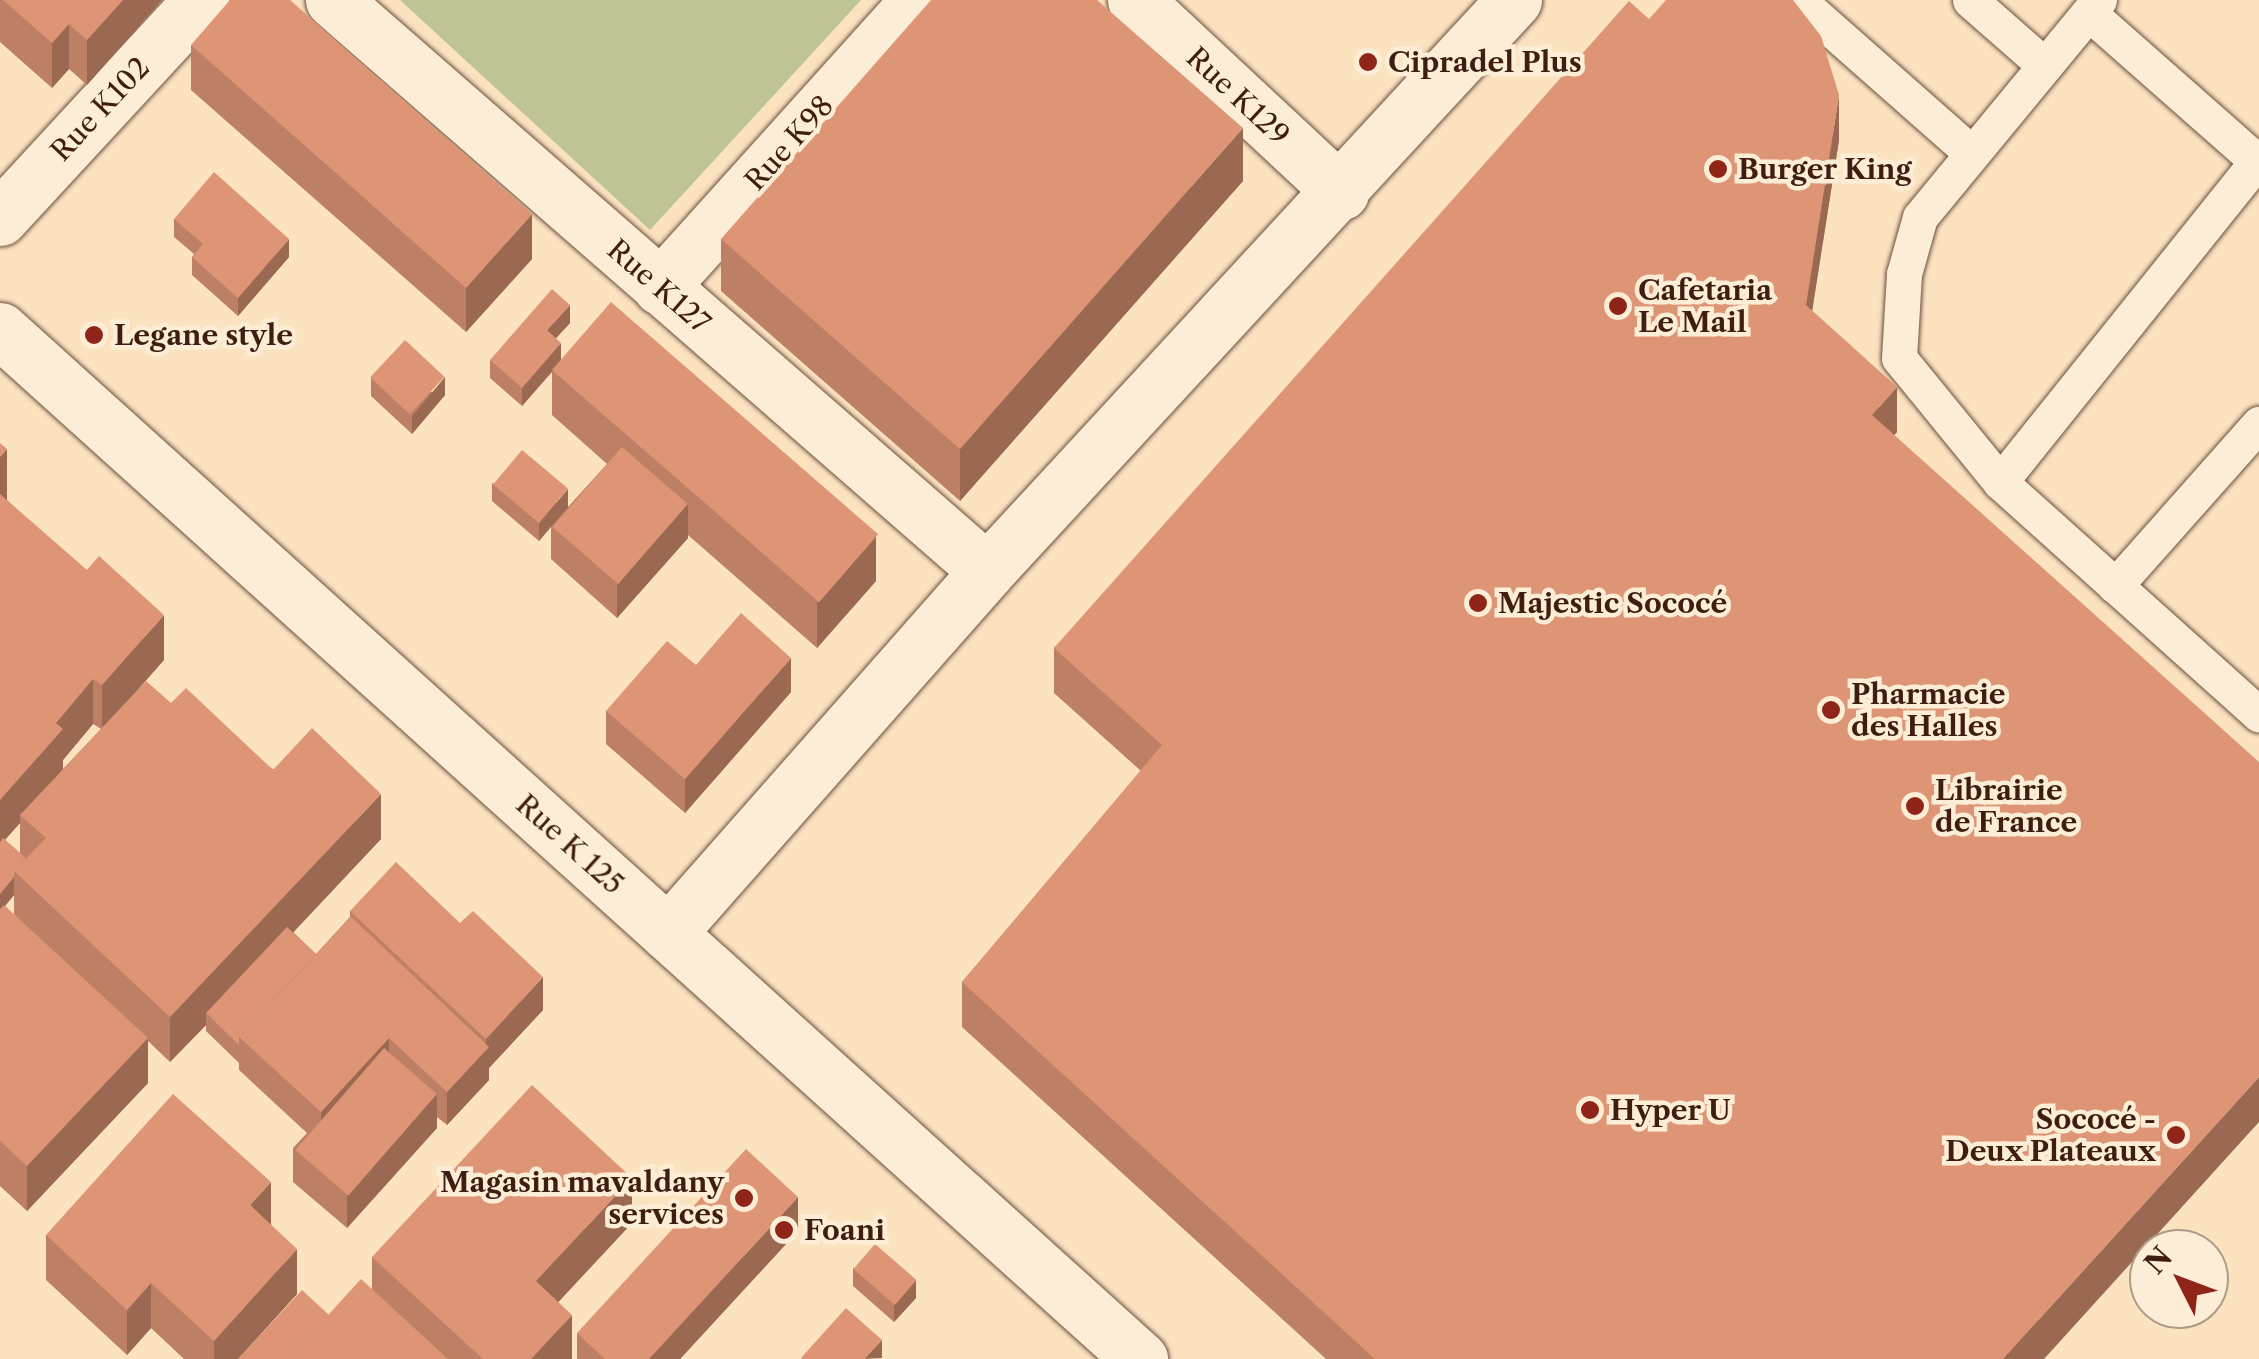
<!DOCTYPE html>
<html>
<head>
<meta charset="utf-8">
<style>
	body { margin:0 }
	#map { position:relative; width:2259px; height:1359px; overflow:hidden; background:#fbe3c0; font-family:"Libre Caslon Text",serif }
	div>[style] { position:absolute }
	.green>* { inset:0; background:#bec493 }
	.roads { filter:drop-shadow(0 0 2px #6e4e3d) drop-shadow(0 0 2px #6e4e3d) }
	.service>* { height:35px; margin:-17.5px; padding:0 17.5px; transform-origin:17.5px; border-radius:17.5px; background:#fcedd6 }
	.minor>* { height:55px; margin:-27.5px; padding:0 27.5px; transform-origin:27.5px; border-radius:27.5px; background:#fcedd6 }
	.wall>* { inset:0; background:#be8065 }
	.shaded-wall>* { inset:0; background:#9b6852 }
	.building>* { inset:0; background:#dd9575; transform-origin:0 0 }
	.dots>* { width:28px; height:28px; translate:-50% -50%; box-sizing:border-box; border:5px solid #fcedd6; border-radius:50% }
	span { translate:-50% -50%; white-space:nowrap; text-align:center; line-height:1.15; -webkit-text-stroke:9px #fcedd6; paint-order:stroke }
	.poi-label { font-size:28px; color:#3f1d11; font-weight:700 }
	.left { translate:0 -50%; text-align:left }
	.right { translate:-100% -50%; text-align:right }
	.street-label { font-size:28px; color:#3f1d11 }
	.north { position:absolute; left:2129px; top:1229px; width:100px; height:100px; box-sizing:border-box; background:#fcedd6; border:2px solid #b09a87; border-radius:50%; rotate:312deg; font-size:28px; font-weight:700; line-height:40px; text-align:center; color:#3f1d11 }
	.north::after { content:''; display:block; margin:auto; width:35px; height:45px; background:#8f2418; clip-path:polygon(50% 0,100% 100%,50% 72%,0 100%) }
</style>
</head>
<body>
<div id="map">
	<div class="green">
		<i style="clip-path:polygon(400px 0,861px 0,650px 230px)"></i>
	</div>
	<div class="roads">
		<div class="service">
			<i style="left:1798px;top:0;width:228px;rotate:41.4deg"></i>
			<i style="left:1970px;top:0;width:98px;rotate:41.3deg"></i>
			<i style="left:2099px;top:0;width:281px;rotate:129.5deg"></i>
			<i style="left:1920px;top:217px;width:59px;rotate:105.7deg"></i>
			<i style="left:1904px;top:274px;width:84px;rotate:93.4deg"></i>
			<i style="left:1899px;top:358px;width:160px;rotate:50.8deg"></i>
			<i style="left:2000px;top:482px;width:348px;rotate:41.9deg"></i>
			<i style="left:2090px;top:14px;width:225px;rotate:41.4deg"></i>
			<i style="left:2000px;top:482px;width:411px;rotate:-51.3deg"></i>
			<i style="left:2115px;top:586px;width:217px;rotate:-48.4deg"></i>
		</div>
		<div class="minor">
			<i style="left:333px;top:0;width:868px;rotate:41.12deg"></i>
			<i style="left:1135px;top:0;width:282px;rotate:43deg"></i>
			<i style="left:0;top:218px;width:297px;rotate:-47.3deg"></i>
			<i style="left:660px;top:287px;width:386px;rotate:-48deg"></i>
			<i style="left:0;top:330px;width:1536px;rotate:42.07deg"></i>
			<i style="left:668px;top:933px;width:482px;rotate:-48.6deg"></i>
			<i style="left:987px;top:571px;width:777px;rotate:-47.29deg"></i>
		</div>
	</div>
	<div class="wall">
		<i style="clip-path:polygon(0 0,162px 0,87px 85px,69px 69px,52px 88px,0 42px)"></i>
		<i style="clip-path:polygon(1649px 19px,1839px 140px,1812px 311px,1897px 432px,1894px 435px,2044px 1359px,1326px 1359px,962px 1027px,962px 982px,1141px 771px,1054px 693px,1054px 648px)"></i>
		<i style="clip-path:polygon(191px 45px,532px 259px,466px 332px,191px 90px)"></i>
		<i style="clip-path:polygon(1243px 181px,960px 501px,721px 291px,721px 239px)"></i>
		<i style="clip-path:polygon(174px 219px,289px 257px,238px 316px,192px 275px,192px 257px,194px 254px,174px 237px)"></i>
		<i style="clip-path:polygon(570px 323px,556px 338px,561px 359px,876px 581px,817px 648px,688px 535px,688px 538px,617px 618px,551px 559px,551px 526px,539px 541px,492px 501px,492px 483px,568px 507px,607px 464px,552px 415px,552px 372px,522px 406px,490px 378px,490px 360px)"></i>
		<i style="clip-path:polygon(371px 378px,445px 395px,412px 434px,371px 396px)"></i>
		<i style="clip-path:polygon(evenodd,0 443px,7px 500px,164px 660px,140px 687px,171px 703px,381px 839px,293px 932px,316px 954px,350px 917px,350px 911px,543px 1010px,489px 1068px,489px 1080px,447px 1125px,437px 1117px,437px 1128px,347px 1228px,293px 1182px,293px 1148px,307px 1133px,239px 1070px,239px 1063px,206px 1031px,206px 1025px,170px 1062px,148px 1041px,148px 1083px,27px 1211px,0 1186px,0 443px,93px 724px,101px 729px,63px 769px,63px 760px,93px 724px,0 443px,20px 823px,20px 853px,5px 840px,20px 823px,0 443px,14px 895px,14px 915px,5px 906px,14px 895px)"></i>
		<i style="clip-path:polygon(696px 665px,791px 692px,685px 813px,606px 744px,606px 711px)"></i>
		<i style="clip-path:polygon(632px 1223px,558px 1302px,572px 1359px,238px 1359px,329px 1315px,372px 1290px,372px 1257px)"></i>
		<i style="clip-path:polygon(271px 1224px,297px 1294px,238px 1359px,184px 1359px,151px 1328px,127px 1355px,46px 1280px,46px 1235px)"></i>
		<i style="clip-path:polygon(798px 1231px,680px 1359px,577px 1359px,577px 1333px)"></i>
		<i style="clip-path:polygon(853px 1268px,916px 1298px,894px 1322px,853px 1286px)"></i>
	</div>
	<div class="shaded-wall">
		<i style="clip-path:polygon(123px 0,162px 0,87px 85px,87px 40px)"></i>
		<i style="clip-path:polygon(69px 24px,69px 69px,52px 88px,52px 43px)"></i>
		<i style="clip-path:polygon(1839px 95px,1839px 140px,1806px 350px,1806px 305px)"></i>
		<i style="clip-path:polygon(1243px 128px,1243px 181px,960px 501px,960px 449px)"></i>
		<i style="clip-path:polygon(532px 214px,532px 259px,466px 332px,466px 288px)"></i>
		<i style="clip-path:polygon(289px 239px,289px 257px,238px 316px,238px 298px)"></i>
		<i style="clip-path:polygon(570px 305px,570px 323px,547px 348px,547px 330px)"></i>
		<i style="clip-path:polygon(561px 343px,561px 361px,522px 406px,522px 388px)"></i>
		<i style="clip-path:polygon(445px 377px,445px 395px,412px 434px,412px 416px)"></i>
		<i style="clip-path:polygon(1897px 387px,1897px 432px,1872px 460px,1872px 415px)"></i>
		<i style="clip-path:polygon(7px 449px,7px 502px,0 510px,0 457px)"></i>
		<i style="clip-path:polygon(568px 489px,568px 507px,539px 541px,539px 523px)"></i>
		<i style="clip-path:polygon(688px 504px,688px 538px,617px 618px,617px 585px)"></i>
		<i style="clip-path:polygon(876px 536px,876px 581px,817px 648px,817px 603px)"></i>
		<i style="clip-path:polygon(164px 615px,164px 660px,102px 730px,102px 685px)"></i>
		<i style="clip-path:polygon(791px 658px,791px 692px,685px 813px,685px 779px)"></i>
		<i style="clip-path:polygon(93px 679px,93px 724px,63px 760px,63px 774px,20px 815px,20px 823px,0 845px,0 800px,56px 723px)"></i>
		<i style="clip-path:polygon(381px 794px,381px 839px,212px 1019px,206px 1013px,206px 1025px,170px 1062px,170px 1017px)"></i>
		<i style="clip-path:polygon(14px 877px,14px 895px,0 912px,0 894px)"></i>
		<i style="clip-path:polygon(543px 977px,543px 1010px,489px 1068px,489px 1080px,447px 1125px,447px 1092px,486px 1050px,486px 1039px)"></i>
		<i style="clip-path:polygon(148px 1038px,148px 1083px,27px 1211px,27px 1166px)"></i>
		<i style="clip-path:polygon(389px 1038px,389px 1071px,321px 1145px,321px 1112px)"></i>
		<i style="clip-path:polygon(2259px 1077px,2259px 1122px,2044px 1359px,2003px 1359px)"></i>
		<i style="clip-path:polygon(437px 1094px,437px 1128px,347px 1228px,347px 1195px)"></i>
		<i style="clip-path:polygon(632px 1178px,632px 1223px,536px 1326px,536px 1281px)"></i>
		<i style="clip-path:polygon(271px 1182px,271px 1227px,250px 1205px)"></i>
		<i style="clip-path:polygon(798px 1197px,798px 1231px,680px 1359px,649px 1359px)"></i>
		<i style="clip-path:polygon(297px 1249px,297px 1294px,238px 1359px,214px 1359px,214px 1341px)"></i>
		<i style="clip-path:polygon(916px 1280px,916px 1298px,894px 1322px,894px 1304px)"></i>
		<i style="clip-path:polygon(151px 1283px,151px 1328px,127px 1355px,127px 1310px)"></i>
		<i style="clip-path:polygon(572px 1315px,572px 1359px,531px 1359px)"></i>
		<i style="clip-path:polygon(882px 1340px,882px 1358px,864px 1359px)"></i>
	</div>
	<div class="building">
		<i style="clip-path:polygon(3px 0,123px 0,87px 40px,69px 24px,52px 43px)"></i>
		<i style="clip-path:polygon(230px 0,290px 0,532px 214px,466px 288px,191px 45px)"></i>
		<i style="clip-path:polygon(931px 0,1097px 0,1243px 128px,960px 449px,721px 239px)"></i>
		<i style="clip-path:polygon(1666px 0,1793px 0,1821px 36px,1839px 95px,1806px 305px,1897px 387px,1872px 415px,2259px 762px,2259px 1077px,2003px 1359px,1375px 1359px,962px 982px,1162px 745px,1054px 648px,1629px 1px,1649px 19px)"></i>
		<i style="clip-path:polygon(214px 172px,289px 239px,238px 298px,192px 257px,203px 244px,174px 219px)"></i>
		<i style="clip-path:polygon(552px 289px,570px 305px,547px 330px,561px 343px,522px 388px,490px 360px)"></i>
		<i style="left:611px;top:302px;width:354px;height:90px;rotate:41deg"></i>
		<i style="left:405px;top:340px;width:54px;height:51px;rotate:43deg"></i>
		<i style="clip-path:polygon(0 443px,7px 449px,0 457px)"></i>
		<i style="left:622px;top:447px;width:87px;height:106px;rotate:41deg"></i>
		<i style="left:522px;top:450px;width:60px;height:45px;rotate:40deg"></i>
		<i style="clip-path:polygon(0 494px,87px 570px,99px 556px,164px 615px,102px 685px,93px 679px,56px 723px,63px 729px,0 800px)"></i>
		<i style="clip-path:polygon(741px 613px,791px 658px,685px 779px,606px 711px,667px 641px,696px 665px)"></i>
		<i style="clip-path:polygon(146px 681px,171px 703px,186px 688px,273px 770px,312px 728px,381px 794px,170px 1017px,14px 871px,46px 838px,20px 815px)"></i>
		<i style="clip-path:polygon(3px 838px,26px 858px,14px 871px,14px 877px,0 894px,0 842px)"></i>
		<i style="clip-path:polygon(396px 862px,460px 923px,473px 911px,543px 977px,486px 1039px,350px 911px)"></i>
		<i style="clip-path:polygon(4px 905px,148px 1038px,27px 1166px,0 1141px,0 909px)"></i>
		<i style="clip-path:polygon(351px 917px,489px 1047px,447px 1092px,389px 1038px,321px 1112px,239px 1037px)"></i>
		<i style="clip-path:polygon(287px 927px,316px 954px,239px 1037px,239px 1045px,206px 1013px)"></i>
		<i style="left:384px;top:1048px;width:70px;height:135px;rotate:41deg"></i>
		<i style="clip-path:polygon(532px 1085px,632px 1178px,536px 1281px,572px 1315px,531px 1359px,483px 1359px,372px 1257px)"></i>
		<i style="clip-path:polygon(173px 1094px,271px 1182px,250px 1205px,297px 1249px,214px 1341px,151px 1283px,127px 1310px,46px 1235px)"></i>
		<i style="clip-path:polygon(746px 1149px,798px 1197px,649px 1359px,605px 1359px,577px 1333px)"></i>
		<i style="left:875px;top:1244px;width:55px;height:33px;rotate:41deg"></i>
		<i style="clip-path:polygon(361px 1279px,448px 1359px,288px 1359px)"></i>
		<i style="clip-path:polygon(302px 1290px,329px 1315px,288px 1359px,238px 1359px)"></i>
		<i style="clip-path:polygon(846px 1308px,882px 1340px,864px 1359px,802px 1359px,801px 1358px)"></i>
	</div>
	<div class="dots">
		<i style="left:1368px;top:62px;background:#8f2418"></i>
		<i style="left:1718px;top:169px;background:#8f2418"></i>
		<i style="left:1618px;top:306px;background:#8f2418"></i>
		<i style="left:94px;top:335px;background:#8f2418"></i>
		<i style="left:1478px;top:603px;background:#8f2418"></i>
		<i style="left:1831px;top:710px;background:#8f2418"></i>
		<i style="left:1915px;top:806px;background:#8f2418"></i>
		<i style="left:1590px;top:1110px;background:#8f2418"></i>
		<i style="left:2176px;top:1135px;background:#8f2418"></i>
		<i style="left:744px;top:1198px;background:#8f2418"></i>
		<i style="left:784px;top:1230px;background:#8f2418"></i>
	</div>
	<div class="poi-label">
		<span class="left" style="left:1388px;top:62px">Cipradel Plus</span>
		<span class="left" style="left:1738px;top:169px">Burger King</span>
		<span class="left" style="left:1638px;top:306px">Cafetaria<br>Le Mail</span>
		<span class="left" style="left:114px;top:335px">Legane style</span>
		<span class="left" style="left:1498px;top:603px">Majestic Sococé</span>
		<span class="left" style="left:1851px;top:710px">Pharmacie<br>des Halles</span>
		<span class="left" style="left:1935px;top:806px">Librairie<br>de France</span>
		<span class="left" style="left:1610px;top:1110px">Hyper U</span>
		<span class="right" style="left:2156px;top:1135px">Sococé -<br>Deux Plateaux</span>
		<span class="right" style="left:724px;top:1198px">Magasin mavaldany<br>services</span>
		<span class="left" style="left:804px;top:1230px">Foani</span>
	</div>
	<div class="street-label">
		<span style="left:1238px;top:96px;rotate:43deg">Rue K129</span>
		<span style="left:100px;top:109px;rotate:-47deg">Rue K102</span>
		<span style="left:789px;top:143px;rotate:-48deg">Rue K98</span>
		<span style="left:659px;top:286px;rotate:41deg">Rue K127</span>
		<span style="left:570px;top:844px;rotate:42deg">Rue K 125</span>
	</div>
	<div class="north">N</div>
</div>
</body>
</html>
